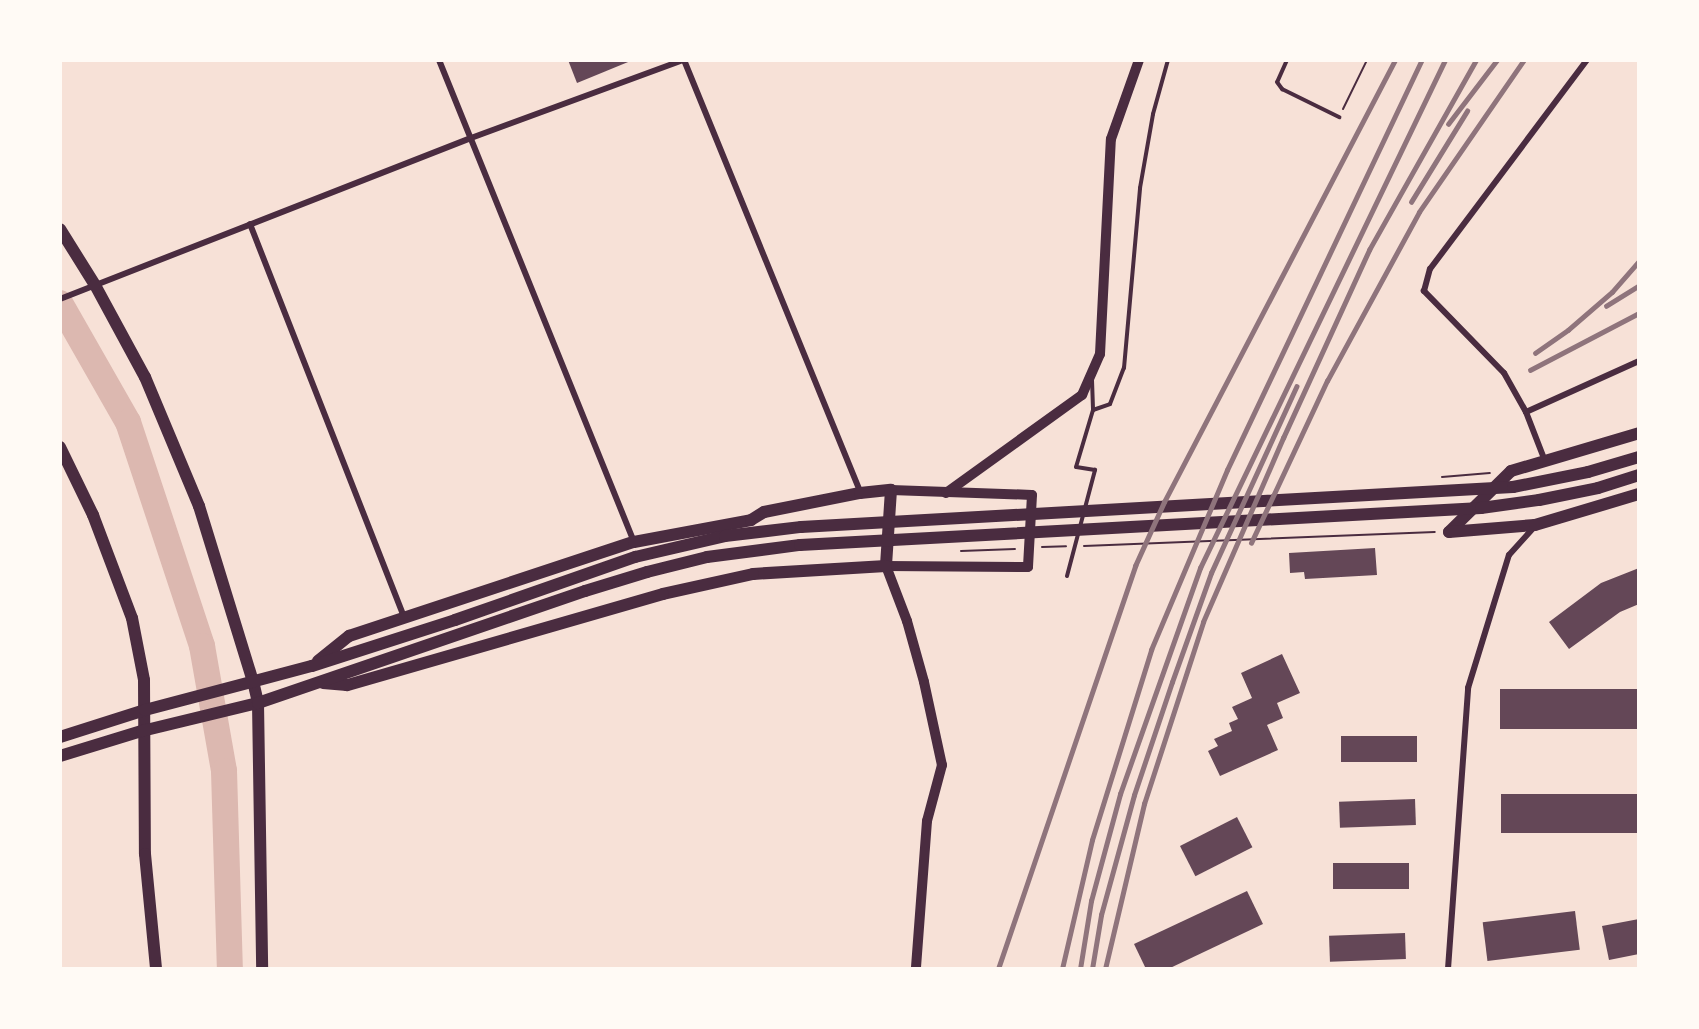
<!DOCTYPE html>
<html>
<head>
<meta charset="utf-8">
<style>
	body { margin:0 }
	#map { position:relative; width:1699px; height:1029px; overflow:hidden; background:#f7e1d7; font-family:Commissioner,sans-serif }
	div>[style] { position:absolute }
	.river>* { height:26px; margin:-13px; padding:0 13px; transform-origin:13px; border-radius:13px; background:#dcb8b0 }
	.building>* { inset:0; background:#644757; transform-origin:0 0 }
	.path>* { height:2px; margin:-1px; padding:0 1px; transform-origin:1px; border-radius:1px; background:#4a2c40 }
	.service>* { height:4px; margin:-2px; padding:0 2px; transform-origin:2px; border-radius:2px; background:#4a2c40 }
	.minor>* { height:6px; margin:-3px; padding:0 3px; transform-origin:3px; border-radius:3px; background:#4a2c40 }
	.tertiary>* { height:10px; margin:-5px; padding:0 5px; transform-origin:5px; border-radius:5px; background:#4a2c40 }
	.secondary>* { height:12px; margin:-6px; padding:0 6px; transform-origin:6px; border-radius:6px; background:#4a2c40 }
	.rail>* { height:4.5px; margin:-2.25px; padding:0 2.25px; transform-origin:2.25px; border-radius:2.25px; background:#8f747c }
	span { translate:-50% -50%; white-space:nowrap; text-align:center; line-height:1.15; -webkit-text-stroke:5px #fffaf5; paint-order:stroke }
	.frame { position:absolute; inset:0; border:62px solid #fffaf5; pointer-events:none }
</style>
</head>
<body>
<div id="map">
	<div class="river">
		<i style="left:60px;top:303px;width:137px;rotate:60.3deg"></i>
		<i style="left:128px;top:422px;width:236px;rotate:71.7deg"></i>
		<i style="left:202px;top:646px;width:127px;rotate:80deg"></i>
		<i style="left:224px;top:771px;width:198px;rotate:88.3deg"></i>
	</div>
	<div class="building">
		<i style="clip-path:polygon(568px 60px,633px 60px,577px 83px)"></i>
		<i style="clip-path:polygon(1375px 548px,1377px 575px,1305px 579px,1304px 572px,1290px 573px,1289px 553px)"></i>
		<i style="clip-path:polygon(1639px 568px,1639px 604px,1620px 612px,1569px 649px,1549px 622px,1601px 583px)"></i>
		<i style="clip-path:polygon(1282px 654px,1300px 693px,1277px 703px,1283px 718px,1267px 725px,1278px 750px,1220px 776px,1208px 751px,1218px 746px,1214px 739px,1232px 731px,1229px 723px,1238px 719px,1232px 707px,1252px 698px,1241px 673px)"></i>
		<i style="left:1639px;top:689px;width:40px;height:139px;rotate:90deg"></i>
		<i style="left:1417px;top:736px;width:26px;height:76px;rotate:90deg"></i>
		<i style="left:1639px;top:794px;width:39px;height:138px;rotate:90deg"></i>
		<i style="left:1415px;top:799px;width:26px;height:76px;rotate:88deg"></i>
		<i style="left:1237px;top:817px;width:34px;height:64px;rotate:63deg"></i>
		<i style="left:1409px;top:863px;width:26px;height:76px;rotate:90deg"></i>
		<i style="clip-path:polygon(1247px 891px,1263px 924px,1168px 969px,1146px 969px,1134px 944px)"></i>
		<i style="left:1575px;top:911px;width:39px;height:93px;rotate:83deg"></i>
		<i style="clip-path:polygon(1639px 919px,1639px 954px,1609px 960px,1602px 926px)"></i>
		<i style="left:1405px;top:933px;width:26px;height:76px;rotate:88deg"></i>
	</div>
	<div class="path">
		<i style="left:1343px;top:109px;width:55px;rotate:-63.9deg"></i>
		<i style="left:1442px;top:477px;width:48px;rotate:-4.8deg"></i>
		<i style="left:1084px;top:546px;width:351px;rotate:-2.3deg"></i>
		<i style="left:1042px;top:547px;width:24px;rotate:-2deg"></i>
		<i style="left:961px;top:551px;width:54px;rotate:-2.1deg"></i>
	</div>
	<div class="service">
		<i style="left:1287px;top:60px;width:24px;rotate:114deg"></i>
		<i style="left:1277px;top:82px;width:9px;rotate:54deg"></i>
		<i style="left:1282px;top:89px;width:64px;rotate:26.2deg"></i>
		<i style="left:1092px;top:380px;width:30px;rotate:88deg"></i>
		<i style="left:1067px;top:576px;width:110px;rotate:-75.2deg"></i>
		<i style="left:1095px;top:470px;width:19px;rotate:-171deg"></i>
		<i style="left:1076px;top:467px;width:59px;rotate:-73.4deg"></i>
		<i style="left:1093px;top:410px;width:18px;rotate:-19deg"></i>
		<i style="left:1110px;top:404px;width:39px;rotate:-69deg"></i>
		<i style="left:1124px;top:368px;width:181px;rotate:-84.9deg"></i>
		<i style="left:1140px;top:188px;width:75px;rotate:-80deg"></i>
		<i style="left:1153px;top:114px;width:56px;rotate:-74.5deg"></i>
	</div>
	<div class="minor">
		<i style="left:439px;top:60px;width:520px;rotate:67.97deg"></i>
		<i style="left:684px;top:60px;width:466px;rotate:67.8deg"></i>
		<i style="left:250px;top:224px;width:422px;rotate:68.6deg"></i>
		<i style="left:60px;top:299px;width:441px;rotate:-21.4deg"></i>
		<i style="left:471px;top:138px;width:226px;rotate:-20.2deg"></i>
		<i style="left:1526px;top:412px;width:124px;rotate:-24.3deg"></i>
		<i style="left:1545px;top:461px;width:53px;rotate:-111.2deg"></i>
		<i style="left:1526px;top:412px;width:45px;rotate:-119.4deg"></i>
		<i style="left:1504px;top:373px;width:115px;rotate:-134.3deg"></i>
		<i style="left:1424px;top:291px;width:23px;rotate:-75deg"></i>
		<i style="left:1430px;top:269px;width:261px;rotate:-53.1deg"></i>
		<i style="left:1448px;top:969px;width:282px;rotate:-85.9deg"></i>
		<i style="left:1468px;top:688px;width:139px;rotate:-72.9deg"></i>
		<i style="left:1509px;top:555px;width:38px;rotate:-48deg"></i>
	</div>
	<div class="tertiary">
		<i style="left:891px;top:490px;width:141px;rotate:2deg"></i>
		<i style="left:1032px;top:495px;width:72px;rotate:93.2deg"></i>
		<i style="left:1028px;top:567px;width:142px;rotate:-179.6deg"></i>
		<i style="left:886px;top:566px;width:59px;rotate:69.1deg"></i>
		<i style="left:907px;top:621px;width:63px;rotate:74.4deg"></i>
		<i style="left:924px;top:682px;width:85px;rotate:77.8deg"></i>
		<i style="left:942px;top:765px;width:58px;rotate:105deg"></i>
		<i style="left:927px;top:821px;width:148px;rotate:94.3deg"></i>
		<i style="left:946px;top:493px;width:168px;rotate:-35.8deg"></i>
		<i style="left:1082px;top:395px;width:45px;rotate:-66.3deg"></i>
		<i style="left:1100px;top:354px;width:215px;rotate:-87.1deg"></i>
		<i style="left:1111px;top:139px;width:84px;rotate:-70.5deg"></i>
	</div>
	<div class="secondary">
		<i style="left:60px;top:229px;width:66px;rotate:58deg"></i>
		<i style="left:95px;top:285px;width:105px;rotate:61.5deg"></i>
		<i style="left:145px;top:377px;width:140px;rotate:67.3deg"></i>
		<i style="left:199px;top:506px;width:183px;rotate:72.9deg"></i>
		<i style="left:253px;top:681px;width:23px;rotate:77deg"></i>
		<i style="left:258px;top:703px;width:266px;rotate:89.1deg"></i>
		<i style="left:60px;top:447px;width:76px;rotate:64.1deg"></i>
		<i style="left:93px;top:515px;width:110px;rotate:69.3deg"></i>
		<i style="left:132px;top:618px;width:63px;rotate:79deg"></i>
		<i style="left:144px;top:680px;width:174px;rotate:89.7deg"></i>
		<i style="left:145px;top:854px;width:116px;rotate:84.5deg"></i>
		<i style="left:1449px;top:532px;width:87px;rotate:-44.5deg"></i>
		<i style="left:1511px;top:471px;width:134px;rotate:-16.5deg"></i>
		<i style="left:1449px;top:532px;width:86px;rotate:-4.7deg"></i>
		<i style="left:1535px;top:525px;width:109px;rotate:-16.6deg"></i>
		<i style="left:318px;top:661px;width:40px;rotate:-39deg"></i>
		<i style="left:349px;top:636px;width:300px;rotate:-18.3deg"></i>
		<i style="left:634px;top:542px;width:119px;rotate:-10.6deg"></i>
		<i style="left:751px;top:520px;width:15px;rotate:-32deg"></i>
		<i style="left:764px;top:512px;width:98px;rotate:-11.2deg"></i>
		<i style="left:860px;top:493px;width:31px;rotate:-6deg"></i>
		<i style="left:891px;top:490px;width:76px;rotate:93.8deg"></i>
		<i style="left:886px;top:566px;width:133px;rotate:176.6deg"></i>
		<i style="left:753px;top:574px;width:92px;rotate:167.5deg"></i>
		<i style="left:663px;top:594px;width:329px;rotate:163.9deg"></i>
		<i style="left:347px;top:685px;width:24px;rotate:-175deg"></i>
		<i style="left:60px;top:737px;width:89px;rotate:-17.6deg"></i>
		<i style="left:145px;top:710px;width:173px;rotate:-14.8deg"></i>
		<i style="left:312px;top:666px;width:150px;rotate:-17.8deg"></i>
		<i style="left:455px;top:620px;width:191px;rotate:-19.3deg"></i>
		<i style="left:635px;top:557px;width:92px;rotate:-13.1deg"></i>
		<i style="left:725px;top:536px;width:77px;rotate:-6.8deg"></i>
		<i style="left:801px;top:527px;width:713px;rotate:-3.22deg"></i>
		<i style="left:1513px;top:487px;width:76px;rotate:-11.3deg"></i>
		<i style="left:1588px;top:472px;width:53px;rotate:-16.4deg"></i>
		<i style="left:60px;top:756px;width:86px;rotate:-17deg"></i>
		<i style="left:142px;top:731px;width:119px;rotate:-13.6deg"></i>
		<i style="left:258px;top:703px;width:346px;rotate:-18.9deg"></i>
		<i style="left:585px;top:591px;width:65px;rotate:-17deg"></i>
		<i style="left:647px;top:572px;width:62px;rotate:-14deg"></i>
		<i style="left:707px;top:557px;width:94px;rotate:-7.4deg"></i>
		<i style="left:800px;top:545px;width:682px;rotate:-3.11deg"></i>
		<i style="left:1481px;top:508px;width:59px;rotate:-7.9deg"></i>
		<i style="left:1539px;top:500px;width:60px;rotate:-11.5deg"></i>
		<i style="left:1598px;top:488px;width:43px;rotate:-17.6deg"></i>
	</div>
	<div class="rail">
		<i style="left:1448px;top:124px;width:81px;rotate:-52.6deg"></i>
		<i style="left:1411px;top:202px;width:107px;rotate:-58.4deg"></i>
		<i style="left:1606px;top:306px;width:39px;rotate:-32deg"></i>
		<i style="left:1535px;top:353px;width:40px;rotate:-34.9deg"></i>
		<i style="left:1568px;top:330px;width:58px;rotate:-40.8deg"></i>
		<i style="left:1612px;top:292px;width:41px;rotate:-48.9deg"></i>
		<i style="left:1530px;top:370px;width:123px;rotate:-27.6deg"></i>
		<i style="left:1251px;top:543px;width:179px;rotate:-64.9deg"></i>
		<i style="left:1327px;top:381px;width:192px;rotate:-61.4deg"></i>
		<i style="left:1419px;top:212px;width:185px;rotate:-55.4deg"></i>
		<i style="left:998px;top:969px;width:426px;rotate:-71.2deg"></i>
		<i style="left:1135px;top:566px;width:70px;rotate:-65.6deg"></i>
		<i style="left:1164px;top:502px;width:499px;rotate:-62.4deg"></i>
		<i style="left:1062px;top:969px;width:132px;rotate:-76.9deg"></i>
		<i style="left:1092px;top:840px;width:199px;rotate:-72.7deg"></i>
		<i style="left:1151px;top:650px;width:195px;rotate:-67.1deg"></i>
		<i style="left:1227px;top:470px;width:454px;rotate:-64.6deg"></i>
		<i style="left:1080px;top:969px;width:69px;rotate:-80.8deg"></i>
		<i style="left:1091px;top:901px;width:111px;rotate:-74.8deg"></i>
		<i style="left:1120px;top:794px;width:240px;rotate:-70.5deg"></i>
		<i style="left:1200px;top:568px;width:564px;rotate:-64.25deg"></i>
		<i style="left:1092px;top:969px;width:55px;rotate:-80.5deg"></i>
		<i style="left:1101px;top:915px;width:124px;rotate:-74.6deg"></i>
		<i style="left:1134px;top:795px;width:119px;rotate:-71.4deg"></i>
		<i style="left:1172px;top:682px;width:116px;rotate:-70.3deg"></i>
		<i style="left:1211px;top:573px;width:205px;rotate:-65.4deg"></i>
		<i style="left:1105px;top:969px;width:170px;rotate:-76.7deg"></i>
		<i style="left:1144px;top:804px;width:191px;rotate:-72deg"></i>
		<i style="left:1203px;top:622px;width:201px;rotate:-66.5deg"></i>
		<i style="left:1283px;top:438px;width:207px;rotate:-65.4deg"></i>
		<i style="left:1369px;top:250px;width:218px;rotate:-60.6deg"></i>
	</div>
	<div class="frame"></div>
</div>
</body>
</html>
